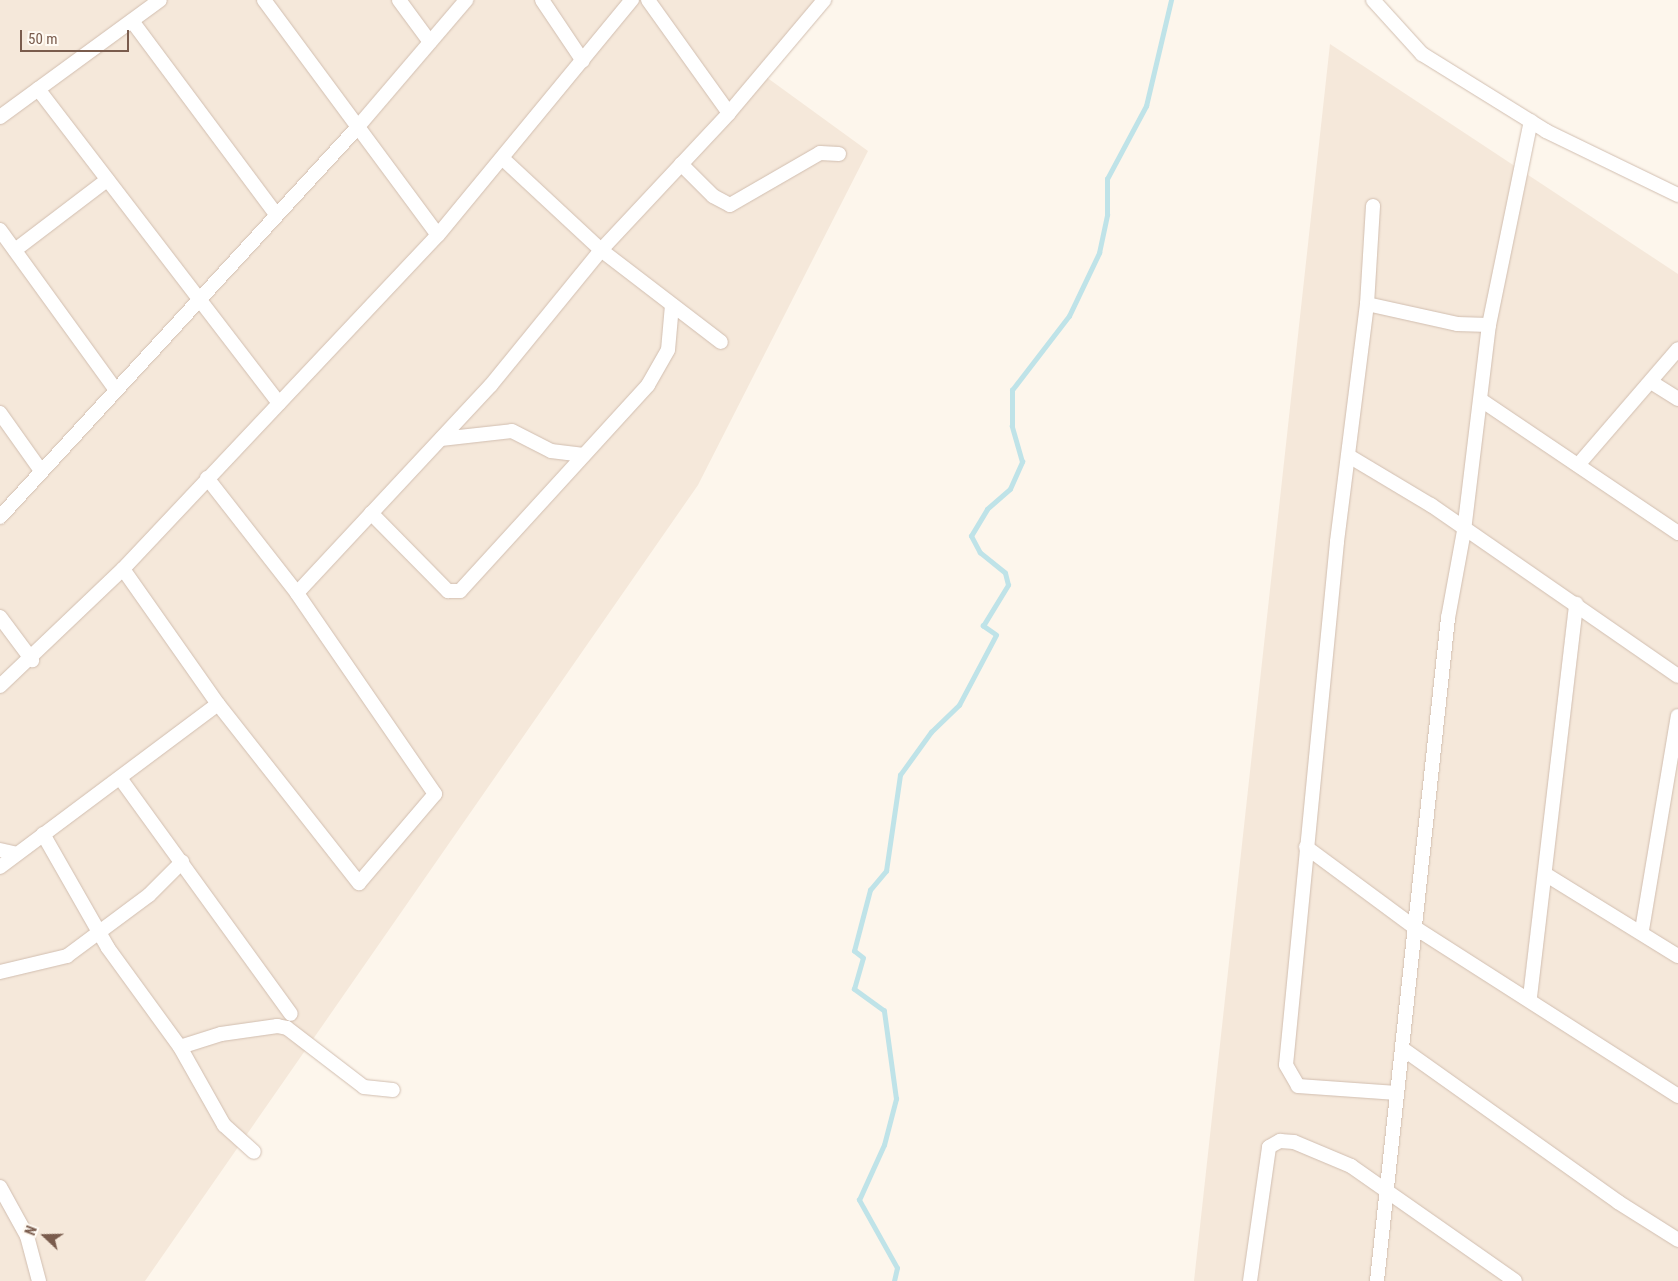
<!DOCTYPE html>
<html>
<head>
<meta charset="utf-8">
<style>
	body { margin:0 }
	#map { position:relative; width:1678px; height:1281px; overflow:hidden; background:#fdf6ec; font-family:"Roboto Condensed",sans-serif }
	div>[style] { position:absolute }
	.residential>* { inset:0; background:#f5e8da }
	.stream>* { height:4.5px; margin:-2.25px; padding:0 2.25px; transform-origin:2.25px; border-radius:2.25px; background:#bfe3e8 }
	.roads { filter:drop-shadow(0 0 1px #d1beb0) drop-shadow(0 0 1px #d1beb0) }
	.minor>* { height:14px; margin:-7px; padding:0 7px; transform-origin:7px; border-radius:7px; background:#fff }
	span { translate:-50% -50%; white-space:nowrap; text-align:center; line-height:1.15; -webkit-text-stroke:4px #fffaf3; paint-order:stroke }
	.north { position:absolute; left:20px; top:1211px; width:50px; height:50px; -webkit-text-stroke:4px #fffaf3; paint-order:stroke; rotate:291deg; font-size:14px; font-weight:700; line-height:20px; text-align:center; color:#7a5c4d }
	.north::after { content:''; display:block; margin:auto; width:18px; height:22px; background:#7a5c4d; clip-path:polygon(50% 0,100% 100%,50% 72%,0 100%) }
	.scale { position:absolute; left:20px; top:30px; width:109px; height:22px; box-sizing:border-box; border:2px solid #7a5c4d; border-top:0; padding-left:6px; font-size:15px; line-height:18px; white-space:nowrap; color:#7a5c4d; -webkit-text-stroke:4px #fffaf3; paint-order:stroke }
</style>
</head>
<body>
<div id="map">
	<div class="residential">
		<i style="clip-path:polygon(0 0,816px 0,758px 71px,868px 151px,698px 485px,145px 1281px,0 1281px)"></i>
		<i style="clip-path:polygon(1330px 44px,1678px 274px,1678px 1281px,1194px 1281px)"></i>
	</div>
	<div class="stream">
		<i style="left:894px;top:1281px;width:13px;rotate:-77deg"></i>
		<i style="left:897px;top:1268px;width:78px;rotate:-119.2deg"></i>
		<i style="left:859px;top:1200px;width:60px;rotate:-65.6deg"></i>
		<i style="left:884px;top:1145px;width:48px;rotate:-75.4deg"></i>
		<i style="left:896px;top:1099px;width:89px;rotate:-97.8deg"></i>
		<i style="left:884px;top:1011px;width:37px;rotate:-144deg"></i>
		<i style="left:854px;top:989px;width:32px;rotate:-74deg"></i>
		<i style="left:863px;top:958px;width:11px;rotate:-142deg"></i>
		<i style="left:854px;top:951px;width:63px;rotate:-75.3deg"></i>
		<i style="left:870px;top:890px;width:25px;rotate:-50deg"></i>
		<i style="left:886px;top:871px;width:97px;rotate:-81.7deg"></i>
		<i style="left:900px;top:775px;width:53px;rotate:-54.2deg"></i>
		<i style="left:931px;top:732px;width:39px;rotate:-44deg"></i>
		<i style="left:959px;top:705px;width:79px;rotate:-62.1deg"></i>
		<i style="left:996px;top:635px;width:16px;rotate:-145deg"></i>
		<i style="left:983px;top:626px;width:48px;rotate:-58.6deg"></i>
		<i style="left:1008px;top:585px;width:12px;rotate:-104deg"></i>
		<i style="left:1005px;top:573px;width:32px;rotate:-141deg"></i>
		<i style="left:980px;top:553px;width:19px;rotate:-118deg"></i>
		<i style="left:971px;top:536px;width:31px;rotate:-59deg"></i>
		<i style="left:987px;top:509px;width:30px;rotate:-41deg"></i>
		<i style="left:1010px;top:489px;width:30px;rotate:-66deg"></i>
		<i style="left:1022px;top:462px;width:37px;rotate:-106deg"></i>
		<i style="left:1012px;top:426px;width:36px;rotate:-90deg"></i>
		<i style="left:1012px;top:390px;width:93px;rotate:-52.4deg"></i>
		<i style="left:1069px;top:316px;width:70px;rotate:-64.5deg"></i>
		<i style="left:1099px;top:253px;width:39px;rotate:-78deg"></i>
		<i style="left:1107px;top:215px;width:36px;rotate:-90deg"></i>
		<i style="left:1107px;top:179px;width:83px;rotate:-61.9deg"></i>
		<i style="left:1146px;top:106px;width:109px;rotate:-76.7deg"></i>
	</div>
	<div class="roads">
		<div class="minor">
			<i style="left:264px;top:0;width:292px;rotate:53.5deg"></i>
			<i style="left:399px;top:0;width:52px;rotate:53.6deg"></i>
			<i style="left:542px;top:0;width:73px;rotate:56.1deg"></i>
			<i style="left:648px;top:0;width:139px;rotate:54.4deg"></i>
			<i style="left:1373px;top:0;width:73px;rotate:47.8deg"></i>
			<i style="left:1422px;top:54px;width:146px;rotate:31.8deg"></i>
			<i style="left:1546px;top:131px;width:147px;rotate:25.9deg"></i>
			<i style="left:132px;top:21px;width:241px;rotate:53.3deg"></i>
			<i style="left:38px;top:89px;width:396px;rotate:52.5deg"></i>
			<i style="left:0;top:117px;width:198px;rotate:-36.2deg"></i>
			<i style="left:503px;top:159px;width:134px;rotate:42.9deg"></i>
			<i style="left:601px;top:250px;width:151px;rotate:37.5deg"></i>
			<i style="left:681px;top:164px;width:45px;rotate:45deg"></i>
			<i style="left:713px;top:196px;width:19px;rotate:28deg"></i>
			<i style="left:730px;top:205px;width:104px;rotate:-30deg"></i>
			<i style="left:820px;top:153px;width:19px;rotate:3deg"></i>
			<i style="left:1373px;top:206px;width:98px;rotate:93.5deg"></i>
			<i style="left:1367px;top:304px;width:240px;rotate:97.2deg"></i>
			<i style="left:1337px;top:542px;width:525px;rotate:95.57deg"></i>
			<i style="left:1286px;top:1065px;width:24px;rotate:60deg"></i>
			<i style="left:1298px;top:1086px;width:99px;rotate:4deg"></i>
			<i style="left:0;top:230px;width:196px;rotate:54.1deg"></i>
			<i style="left:15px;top:250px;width:116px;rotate:-37.3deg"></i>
			<i style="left:1367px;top:304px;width:92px;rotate:12.5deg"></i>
			<i style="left:1457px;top:324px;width:32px;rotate:2deg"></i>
			<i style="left:1651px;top:382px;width:32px;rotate:32deg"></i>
			<i style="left:1481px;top:400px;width:238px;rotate:34deg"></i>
			<i style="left:0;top:413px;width:72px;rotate:54.6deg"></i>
			<i style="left:441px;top:439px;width:71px;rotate:-6.4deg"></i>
			<i style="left:512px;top:431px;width:44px;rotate:27.1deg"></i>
			<i style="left:551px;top:451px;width:33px;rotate:7deg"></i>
			<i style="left:1349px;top:456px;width:96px;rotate:30.9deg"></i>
			<i style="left:1431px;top:505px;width:300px;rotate:34.7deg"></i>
			<i style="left:1578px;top:465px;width:153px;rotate:-49.2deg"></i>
			<i style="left:371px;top:513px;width:110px;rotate:45.4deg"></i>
			<i style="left:448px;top:591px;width:12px"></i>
			<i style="left:460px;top:591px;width:279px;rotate:-47.6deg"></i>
			<i style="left:648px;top:385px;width:40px;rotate:-60.3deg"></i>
			<i style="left:668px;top:350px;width:45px;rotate:-84.9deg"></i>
			<i style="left:0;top:517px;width:527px;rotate:-47.46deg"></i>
			<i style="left:356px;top:129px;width:170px;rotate:-49.5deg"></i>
			<i style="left:123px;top:569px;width:165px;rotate:54.9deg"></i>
			<i style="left:218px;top:704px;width:228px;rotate:51.8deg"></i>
			<i style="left:359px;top:883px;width:117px;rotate:-49.5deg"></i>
			<i style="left:435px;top:794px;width:244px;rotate:-124.5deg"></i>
			<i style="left:297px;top:593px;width:146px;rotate:-128deg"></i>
			<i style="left:297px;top:593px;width:284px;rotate:-47deg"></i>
			<i style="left:491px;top:385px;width:174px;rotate:-50.8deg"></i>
			<i style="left:601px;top:250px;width:187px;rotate:-46.9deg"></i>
			<i style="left:729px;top:113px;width:148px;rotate:-49.9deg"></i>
			<i style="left:0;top:617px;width:54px;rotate:53.3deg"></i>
			<i style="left:0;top:686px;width:170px;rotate:-43.6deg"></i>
			<i style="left:123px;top:569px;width:459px;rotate:-46.7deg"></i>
			<i style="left:438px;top:235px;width:305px;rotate:-50.5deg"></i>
			<i style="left:120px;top:778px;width:291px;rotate:54.1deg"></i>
			<i style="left:43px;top:834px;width:131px;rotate:60.3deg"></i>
			<i style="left:108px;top:948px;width:122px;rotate:54deg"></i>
			<i style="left:180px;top:1047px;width:90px;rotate:60.6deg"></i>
			<i style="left:224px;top:1125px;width:40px;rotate:42deg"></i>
			<i style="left:1306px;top:847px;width:138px;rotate:36.5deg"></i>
			<i style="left:1417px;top:929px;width:310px;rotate:32.6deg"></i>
			<i style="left:0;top:850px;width:17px;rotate:13deg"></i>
			<i style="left:0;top:867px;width:272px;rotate:-36.8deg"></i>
			<i style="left:1545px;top:874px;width:156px;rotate:31.7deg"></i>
			<i style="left:1642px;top:930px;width:217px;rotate:-80.5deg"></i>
			<i style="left:0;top:972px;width:69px;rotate:-13.4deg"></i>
			<i style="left:67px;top:956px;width:102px;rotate:-36.6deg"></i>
			<i style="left:149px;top:895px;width:47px;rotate:-45deg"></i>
			<i style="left:1530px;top:997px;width:396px;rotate:-83.3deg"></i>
			<i style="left:180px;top:1047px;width:43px;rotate:-17.6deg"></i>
			<i style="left:221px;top:1034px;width:57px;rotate:-8.1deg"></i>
			<i style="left:277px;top:1026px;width:10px;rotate:11deg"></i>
			<i style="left:287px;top:1028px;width:97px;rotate:37.5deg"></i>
			<i style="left:364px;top:1087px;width:29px;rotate:6deg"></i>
			<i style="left:1403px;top:1049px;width:264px;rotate:35.4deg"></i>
			<i style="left:1618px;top:1202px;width:71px;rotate:32.3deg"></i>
			<i style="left:0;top:1187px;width:56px;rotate:61.1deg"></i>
			<i style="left:27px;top:1236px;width:47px;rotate:75.1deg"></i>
			<i style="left:1250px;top:1281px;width:135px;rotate:-81.9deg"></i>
			<i style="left:1269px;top:1147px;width:13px;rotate:-29deg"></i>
			<i style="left:1280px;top:1141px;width:14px;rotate:4deg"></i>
			<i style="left:1294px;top:1142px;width:62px;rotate:22.8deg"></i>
			<i style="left:1351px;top:1166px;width:200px;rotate:35deg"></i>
			<i style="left:1377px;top:1281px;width:667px;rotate:-83.89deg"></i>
			<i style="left:1448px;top:618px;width:88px;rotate:-79.6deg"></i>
			<i style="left:1464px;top:531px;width:208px;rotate:-83.1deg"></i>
			<i style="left:1489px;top:325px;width:208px;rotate:-78.4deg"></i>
		</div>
	</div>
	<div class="north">N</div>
	<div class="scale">50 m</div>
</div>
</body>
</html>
